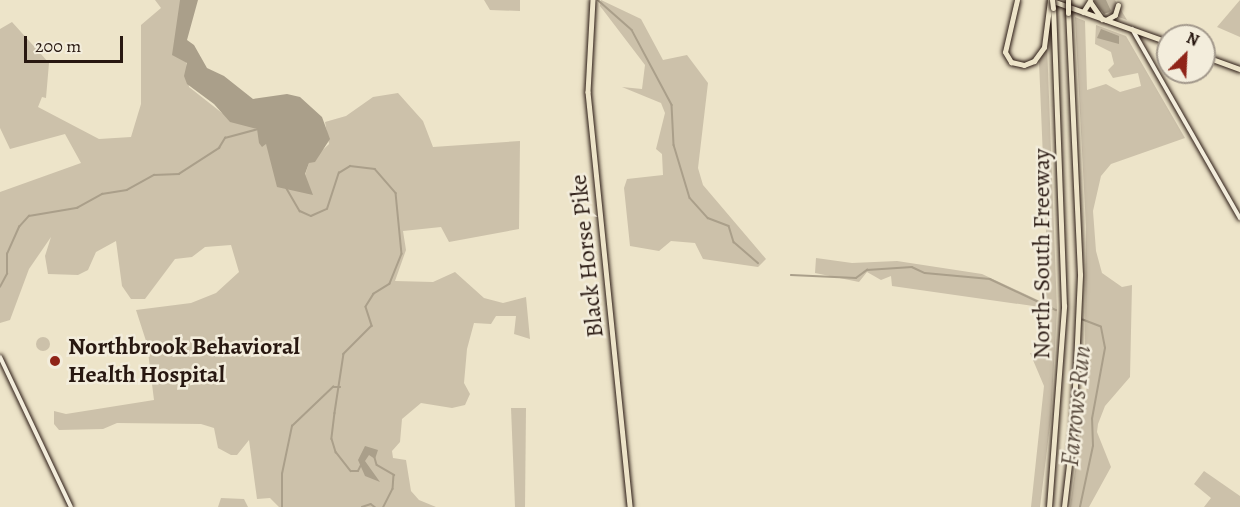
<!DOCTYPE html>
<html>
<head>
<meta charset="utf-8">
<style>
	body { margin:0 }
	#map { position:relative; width:1240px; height:507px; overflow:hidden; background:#ede4c9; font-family:Alegreya,serif }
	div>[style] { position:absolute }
	.green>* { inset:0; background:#ccc1aa }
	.round { border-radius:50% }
	.water>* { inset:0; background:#aa9f8a }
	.stream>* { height:1.5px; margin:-0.75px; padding:0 0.75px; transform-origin:0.75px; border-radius:0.75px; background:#aa9f8a }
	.roads { filter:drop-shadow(0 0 2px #281811) drop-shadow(0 0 2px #281811) }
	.secondary>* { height:4px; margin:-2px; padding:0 2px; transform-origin:2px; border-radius:2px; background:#f3eddc }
	.primary>* { height:4.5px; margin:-2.25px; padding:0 2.25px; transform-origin:2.25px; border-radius:2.25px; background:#ede4c9 }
	.highway>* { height:5px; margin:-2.5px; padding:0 2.5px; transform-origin:2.5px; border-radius:2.5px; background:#ede4c9 }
	.bridges { filter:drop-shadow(0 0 2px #281811) drop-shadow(0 0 2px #281811) }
	.highway-bridge>* { height:5px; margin:-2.5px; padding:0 2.5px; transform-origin:2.5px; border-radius:2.5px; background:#ede4c9 }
	.dots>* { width:16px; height:16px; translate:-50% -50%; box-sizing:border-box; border:3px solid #f3eddc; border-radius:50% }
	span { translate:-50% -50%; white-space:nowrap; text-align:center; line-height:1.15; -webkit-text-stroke:5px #f3eddc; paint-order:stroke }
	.street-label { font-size:24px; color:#281811 }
	.poi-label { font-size:24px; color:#281811; font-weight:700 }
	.left { translate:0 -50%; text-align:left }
	.water-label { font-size:26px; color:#5c4e41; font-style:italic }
	.north { position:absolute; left:1156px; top:24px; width:60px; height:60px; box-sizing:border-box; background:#f3eddc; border:2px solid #a2988b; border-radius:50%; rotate:24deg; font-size:16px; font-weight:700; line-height:24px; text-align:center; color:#281811 }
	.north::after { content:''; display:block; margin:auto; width:21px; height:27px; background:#8f2418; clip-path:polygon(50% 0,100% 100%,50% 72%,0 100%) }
	.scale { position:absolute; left:24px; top:36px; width:99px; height:27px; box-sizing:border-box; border:3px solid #281811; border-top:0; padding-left:8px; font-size:18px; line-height:21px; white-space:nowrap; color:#281811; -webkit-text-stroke:4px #f3eddc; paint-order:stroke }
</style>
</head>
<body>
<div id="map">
	<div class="green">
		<i style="clip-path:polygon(155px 0,180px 0,189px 87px,222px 113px,257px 129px,266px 144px,305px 175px,309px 163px,329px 144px,325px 122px,346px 116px,373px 97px,398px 93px,423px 121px,433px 147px,520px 141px,519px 229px,449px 242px,441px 227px,403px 231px,406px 250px,395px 281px,433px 282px,455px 272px,484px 298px,503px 303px,526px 297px,530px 339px,514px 334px,516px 316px,496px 316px,491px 324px,474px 323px,467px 349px,464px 383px,470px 394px,465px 405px,452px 408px,421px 403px,402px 419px,400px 442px,392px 451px,393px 458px,406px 460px,411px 491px,419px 500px,436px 507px,279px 507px,270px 498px,257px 499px,249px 440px,237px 455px,231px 455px,218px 448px,214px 428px,201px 424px,117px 423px,103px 429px,59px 430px,54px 424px,54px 411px,66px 414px,154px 400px,147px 344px,136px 310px,191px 303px,216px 293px,239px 272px,231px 245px,205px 247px,192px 257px,175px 259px,145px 299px,131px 299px,122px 286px,116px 241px,96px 252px,88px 270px,78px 275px,48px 274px,45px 256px,51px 237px,29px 269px,10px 320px,0 323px,0 192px,81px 163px,65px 134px,10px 149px,0 128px,0 29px,12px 22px,49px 63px,46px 98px,42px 97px,38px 107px,99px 139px,131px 137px,141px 104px,141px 25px,161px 8px)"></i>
		<i style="clip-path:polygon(484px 0,520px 0,520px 11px,490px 10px)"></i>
		<i style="clip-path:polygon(601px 0,641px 19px,663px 60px,687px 55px,708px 83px,698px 168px,703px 185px,766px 259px,758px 267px,703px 259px,695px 243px,671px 241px,659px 251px,630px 246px,624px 188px,627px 179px,663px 175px,662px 154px,656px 149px,665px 113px,661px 103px,622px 87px,642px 89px,645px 65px,600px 6px)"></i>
		<i style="clip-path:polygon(1094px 0,1115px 0,1127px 20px,1093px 8px)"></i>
		<i style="clip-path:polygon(1240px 0,1240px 37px,1217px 27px)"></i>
		<i style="clip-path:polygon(1075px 17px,1085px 21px,1087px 90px,1106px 84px,1120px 92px,1141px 86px,1138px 73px,1113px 78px,1108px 70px,1114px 64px,1111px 52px,1095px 44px,1096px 25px,1126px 36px,1185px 138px,1111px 164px,1101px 176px,1093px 211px,1096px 251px,1102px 273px,1122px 287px,1132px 285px,1130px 377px,1105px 406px,1098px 424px,1097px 432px,1111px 467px,1089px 507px,1070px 507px,1089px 371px,1085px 348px,1086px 227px)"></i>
		<i style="clip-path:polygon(1047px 44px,1057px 310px,1051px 417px,1040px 507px,1031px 507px,1044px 386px,1030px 353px,1048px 352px,1047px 308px,892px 286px,891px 276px,881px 280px,867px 272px,859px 282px,815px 273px,816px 258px,852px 263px,897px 261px,982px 274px,1040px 301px,1045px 298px,1040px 286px,1048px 279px,1039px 62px)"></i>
		<i class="round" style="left:36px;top:337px;width:14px;height:14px"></i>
		<i style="clip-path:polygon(511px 408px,526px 408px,525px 507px,515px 507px)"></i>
		<i style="clip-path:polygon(1204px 471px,1240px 496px,1240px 507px,1204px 507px,1211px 498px,1194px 484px)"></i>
		<i style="clip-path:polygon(221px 498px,244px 499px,248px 507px,218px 507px)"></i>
	</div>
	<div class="water">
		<i style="clip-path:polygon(180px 0,198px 0,187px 40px,194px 45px,207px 68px,224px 76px,253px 99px,287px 94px,300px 97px,322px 117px,330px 139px,315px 162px,309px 163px,305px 174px,313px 195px,277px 187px,266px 144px,262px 147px,259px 143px,257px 129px,230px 122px,214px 104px,187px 84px,184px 76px,187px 63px,172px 55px)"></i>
		<i style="clip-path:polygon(1094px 0,1106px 0,1111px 11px,1104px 14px)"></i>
		<i style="clip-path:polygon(1101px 29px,1119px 36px,1119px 44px,1097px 38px)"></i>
		<i style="clip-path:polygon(365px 446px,378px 450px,375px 459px,369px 455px,365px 461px,380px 482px,365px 476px,358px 460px)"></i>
	</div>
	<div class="stream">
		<i style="left:598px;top:0;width:45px;rotate:41.4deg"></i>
		<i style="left:632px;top:30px;width:85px;rotate:61.9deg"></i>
		<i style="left:672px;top:105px;width:40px;rotate:87.1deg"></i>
		<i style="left:674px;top:145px;width:55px;rotate:73.2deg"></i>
		<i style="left:690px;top:198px;width:27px;rotate:48deg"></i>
		<i style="left:708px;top:218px;width:22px;rotate:21deg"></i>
		<i style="left:729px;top:226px;width:17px;rotate:73deg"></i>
		<i style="left:734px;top:242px;width:32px;rotate:41deg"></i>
		<i style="left:286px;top:187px;width:28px;rotate:60deg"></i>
		<i style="left:300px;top:211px;width:12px;rotate:24deg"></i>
		<i style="left:311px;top:216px;width:17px;rotate:-24deg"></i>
		<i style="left:327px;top:209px;width:38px;rotate:-72deg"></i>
		<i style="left:339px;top:173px;width:13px;rotate:-32deg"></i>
		<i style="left:350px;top:166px;width:25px;rotate:7deg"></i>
		<i style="left:375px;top:169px;width:32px;rotate:49deg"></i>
		<i style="left:396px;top:193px;width:61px;rotate:84.4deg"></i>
		<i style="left:402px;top:254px;width:32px;rotate:112deg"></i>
		<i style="left:390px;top:284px;width:19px;rotate:148deg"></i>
		<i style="left:374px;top:294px;width:15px;rotate:122deg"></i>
		<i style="left:366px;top:307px;width:20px;rotate:72deg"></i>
		<i style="left:372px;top:326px;width:40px;rotate:135deg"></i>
		<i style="left:344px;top:354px;width:60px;rotate:98.7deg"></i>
		<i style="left:335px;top:413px;width:26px;rotate:97deg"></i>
		<i style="left:332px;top:439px;width:14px;rotate:73deg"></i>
		<i style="left:336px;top:452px;width:24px;rotate:52deg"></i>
		<i style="left:351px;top:471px;width:7px"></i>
		<i style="left:358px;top:471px;width:9px;rotate:-63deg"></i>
		<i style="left:791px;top:275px;width:65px;rotate:2.6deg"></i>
		<i style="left:856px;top:278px;width:14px;rotate:-36deg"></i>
		<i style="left:867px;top:270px;width:45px;rotate:-3.8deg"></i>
		<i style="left:912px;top:267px;width:14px;rotate:25deg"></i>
		<i style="left:925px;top:273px;width:65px;rotate:5.3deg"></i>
		<i style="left:990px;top:279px;width:73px;rotate:25.2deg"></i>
		<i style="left:0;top:287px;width:15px;rotate:-62deg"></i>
		<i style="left:7px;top:274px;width:20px;rotate:-90deg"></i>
		<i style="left:7px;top:254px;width:30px;rotate:-66deg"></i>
		<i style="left:19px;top:227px;width:15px;rotate:-48deg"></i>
		<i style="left:29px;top:216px;width:49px;rotate:-9.5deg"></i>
		<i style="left:77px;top:208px;width:29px;rotate:-29deg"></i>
		<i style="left:102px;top:194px;width:25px;rotate:-9deg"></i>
		<i style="left:127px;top:190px;width:31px;rotate:-29deg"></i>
		<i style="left:154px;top:175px;width:25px;rotate:-2deg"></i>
		<i style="left:179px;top:174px;width:48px;rotate:-33deg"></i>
		<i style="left:219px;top:148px;width:12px;rotate:-59deg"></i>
		<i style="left:225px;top:138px;width:34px;rotate:-15deg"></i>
		<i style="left:375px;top:458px;width:7px;rotate:74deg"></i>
		<i style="left:377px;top:465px;width:20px;rotate:30deg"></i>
		<i style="left:394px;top:475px;width:14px;rotate:94deg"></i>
		<i style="left:393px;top:489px;width:20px;rotate:117deg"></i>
		<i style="left:282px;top:507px;width:33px;rotate:-90deg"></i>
		<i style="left:282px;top:474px;width:49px;rotate:-78.2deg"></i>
		<i style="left:292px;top:426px;width:57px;rotate:-43.6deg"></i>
		<i style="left:333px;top:387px;width:7px"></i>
		<i style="left:362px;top:507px;width:9px;rotate:-18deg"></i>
		<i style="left:371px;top:504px;width:5px;rotate:37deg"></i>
		<i style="left:1080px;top:507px;width:62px;rotate:-78deg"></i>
		<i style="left:1093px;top:446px;width:27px;rotate:-92deg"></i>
		<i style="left:1092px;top:419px;width:72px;rotate:-79.6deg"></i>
		<i style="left:1105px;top:348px;width:21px;rotate:-101deg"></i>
		<i style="left:1101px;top:327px;width:19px;rotate:-159deg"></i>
	</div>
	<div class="roads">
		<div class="secondary">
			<i style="left:1132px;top:29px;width:218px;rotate:60.3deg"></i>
			<i style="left:0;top:357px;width:166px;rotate:64.7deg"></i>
		</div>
		<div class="primary">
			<i style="left:593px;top:0;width:92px;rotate:93.1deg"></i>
			<i style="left:588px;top:92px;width:417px;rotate:84.2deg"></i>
			<i style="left:1050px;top:0;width:125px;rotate:19.6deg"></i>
			<i style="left:1106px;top:20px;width:10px;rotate:-29deg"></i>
			<i style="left:1115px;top:15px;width:10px;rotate:-73deg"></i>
			<i style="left:1204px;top:56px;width:38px;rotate:20deg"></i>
		</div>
		<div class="highway">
			<i style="left:1017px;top:0;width:53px;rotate:103deg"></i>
			<i style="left:1005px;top:52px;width:12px;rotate:59deg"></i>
			<i style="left:1011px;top:62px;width:13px;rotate:13deg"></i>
			<i style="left:1024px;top:65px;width:11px;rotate:-22deg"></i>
			<i style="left:1034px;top:61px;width:17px;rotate:-54deg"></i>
			<i style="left:1044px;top:47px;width:47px;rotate:-82.7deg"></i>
			<i style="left:1090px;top:2px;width:21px;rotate:55deg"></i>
			<i style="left:1083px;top:12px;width:13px;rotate:-58deg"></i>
			<i style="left:1049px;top:507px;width:202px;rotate:-85.7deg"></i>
			<i style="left:1064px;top:306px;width:298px;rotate:-92.1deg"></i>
			<i style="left:1064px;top:507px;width:78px;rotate:-83.3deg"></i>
			<i style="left:1073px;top:430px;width:156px;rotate:-87.4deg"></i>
			<i style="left:1080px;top:274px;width:261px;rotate:-92.6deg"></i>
		</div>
	</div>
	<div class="bridges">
		<div class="highway-bridge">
			<i style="left:1052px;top:0;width:8px;rotate:83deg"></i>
			<i style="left:1068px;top:0;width:13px;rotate:90deg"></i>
		</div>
	</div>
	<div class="dots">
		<i style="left:55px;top:361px;background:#8f2418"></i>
	</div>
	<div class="street-label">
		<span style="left:1042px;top:254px;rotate:-90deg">North-South Freeway</span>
		<span style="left:587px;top:256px;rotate:-96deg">Black Horse Pike</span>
	</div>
	<div class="poi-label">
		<span class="left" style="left:68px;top:361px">Northbrook Behavioral<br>Health Hospital</span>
	</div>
	<div class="water-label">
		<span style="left:1076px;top:406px;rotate:-84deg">Farrows Run</span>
	</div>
	<div class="north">N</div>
	<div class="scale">200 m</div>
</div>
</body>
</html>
